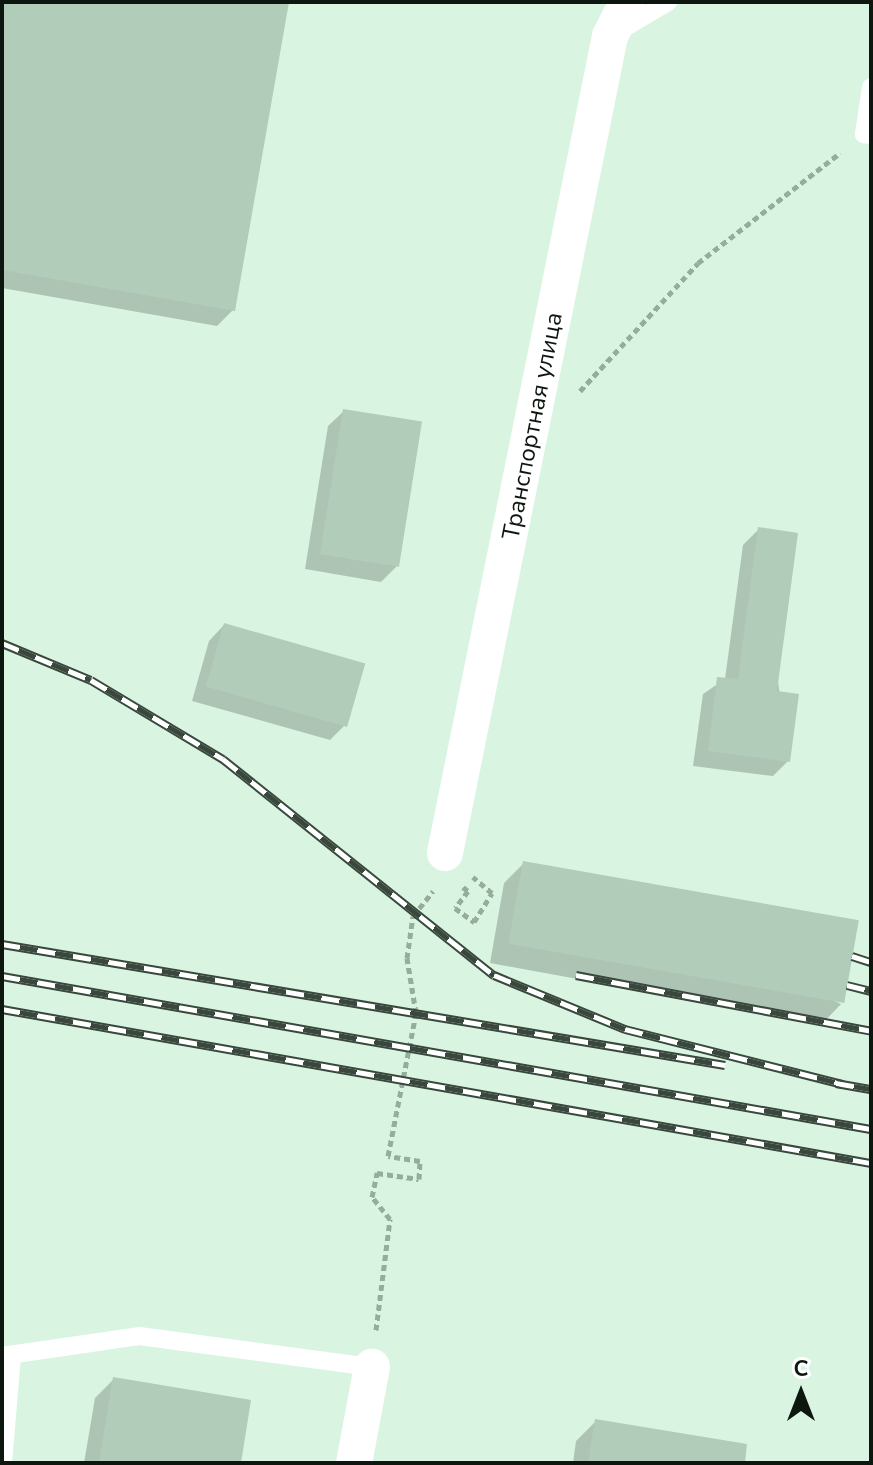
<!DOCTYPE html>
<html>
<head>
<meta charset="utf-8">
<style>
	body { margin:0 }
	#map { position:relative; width:873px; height:1465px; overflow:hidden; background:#d9f5e1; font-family:"Nunito Sans",sans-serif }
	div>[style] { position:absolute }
	.shadow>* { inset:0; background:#0003 }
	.building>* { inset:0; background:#b1ccb9; transform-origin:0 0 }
	.path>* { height:5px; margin-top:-2.5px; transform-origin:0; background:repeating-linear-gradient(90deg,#96ac9c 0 6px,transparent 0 10px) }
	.lane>* { height:18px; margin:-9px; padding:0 9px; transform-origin:9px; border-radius:9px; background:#fff }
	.street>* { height:36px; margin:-18px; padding:0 18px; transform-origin:18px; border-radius:18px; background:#fff }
	.rail>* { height:9px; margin-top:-4.5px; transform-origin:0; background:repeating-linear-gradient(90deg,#fff 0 18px,#39473d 0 36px); box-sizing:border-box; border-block:2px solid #39473d }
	span { translate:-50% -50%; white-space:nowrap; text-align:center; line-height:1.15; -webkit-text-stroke:6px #fff; paint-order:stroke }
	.street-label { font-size:24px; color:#0d1710 }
	.frame { position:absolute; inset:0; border:4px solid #0d1710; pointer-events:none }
	.north { position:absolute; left:761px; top:1353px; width:80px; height:80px; -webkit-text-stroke:6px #fff; paint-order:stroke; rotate:0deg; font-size:22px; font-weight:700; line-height:32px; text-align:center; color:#0d1710 }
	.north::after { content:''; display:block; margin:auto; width:28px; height:36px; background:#0d1710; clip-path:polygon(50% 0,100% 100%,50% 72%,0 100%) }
</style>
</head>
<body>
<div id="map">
	<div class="shadow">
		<i style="clip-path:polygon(2px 2px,287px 2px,233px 310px,217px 326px,2px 288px)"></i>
		<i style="clip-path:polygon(344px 411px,397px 566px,381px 582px,305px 569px,328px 426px)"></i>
		<i style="clip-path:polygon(759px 529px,788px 761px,773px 776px,693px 766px,703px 694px,725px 679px,743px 545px)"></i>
		<i style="clip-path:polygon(224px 625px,346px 724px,330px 740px,192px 701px,209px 641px)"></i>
		<i style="clip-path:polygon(523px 864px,841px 1004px,822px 1024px,490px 963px,504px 883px)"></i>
		<i style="clip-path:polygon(114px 1379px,239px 1463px,84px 1463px,95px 1398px)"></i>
		<i style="clip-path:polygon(595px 1422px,727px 1463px,573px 1463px,576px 1441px)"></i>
	</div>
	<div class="building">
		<i style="clip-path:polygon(2px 2px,289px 2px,235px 311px,2px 270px)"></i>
		<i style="left:343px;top:409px;width:80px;height:147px;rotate:9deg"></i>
		<i style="clip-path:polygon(758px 527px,798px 533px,777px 691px,799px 694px,790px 762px,708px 751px,717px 677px,738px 679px)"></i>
		<i style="left:224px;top:623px;width:147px;height:66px;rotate:16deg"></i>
		<i style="left:523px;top:861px;width:341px;height:84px;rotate:10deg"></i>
		<i style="clip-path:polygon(113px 1377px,251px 1400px,241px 1463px,99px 1463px)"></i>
		<i style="clip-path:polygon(595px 1419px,747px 1444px,745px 1463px,588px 1463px)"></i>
	</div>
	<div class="path">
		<i style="left:580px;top:391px;width:174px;rotate:-47.3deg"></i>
		<i style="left:698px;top:263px;width:180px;rotate:-37.8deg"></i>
		<i style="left:463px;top:887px;width:6px;rotate:39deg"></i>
		<i style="left:468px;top:891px;width:21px;rotate:127deg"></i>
		<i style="left:455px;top:908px;width:24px;rotate:36deg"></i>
		<i style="left:474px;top:922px;width:34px;rotate:-58deg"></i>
		<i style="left:492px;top:893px;width:25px;rotate:-140deg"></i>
		<i style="left:376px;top:1330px;width:112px;rotate:-82.8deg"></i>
		<i style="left:390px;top:1219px;width:28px;rotate:-129deg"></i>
		<i style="left:372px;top:1197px;width:25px;rotate:-78deg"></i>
		<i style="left:377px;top:1173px;width:42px;rotate:8.1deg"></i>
		<i style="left:419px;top:1179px;width:18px;rotate:-87deg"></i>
		<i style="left:420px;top:1161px;width:32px;rotate:-171deg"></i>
		<i style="left:388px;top:1156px;width:146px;rotate:-78.9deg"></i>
		<i style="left:416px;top:1013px;width:56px;rotate:-99.3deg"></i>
		<i style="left:407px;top:958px;width:42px;rotate:-81.9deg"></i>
		<i style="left:413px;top:916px;width:32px;rotate:-51deg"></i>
	</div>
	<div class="lane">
		<i style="left:619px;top:31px;width:57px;rotate:-30.6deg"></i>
		<i style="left:871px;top:87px;width:48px;rotate:98.5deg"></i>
		<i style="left:864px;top:134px;width:7px;rotate:8deg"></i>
		<i style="left:2px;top:1356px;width:138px;rotate:-8.3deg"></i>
		<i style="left:139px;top:1336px;width:235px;rotate:7.6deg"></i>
		<i style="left:3px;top:1463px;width:108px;rotate:-85.2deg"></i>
	</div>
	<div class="street">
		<i style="left:445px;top:853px;width:833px;rotate:-78.58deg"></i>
		<i style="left:610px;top:36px;width:38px;rotate:-63deg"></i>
		<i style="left:354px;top:1463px;width:98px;rotate:-79.4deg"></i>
	</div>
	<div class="rail">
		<i style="left:2px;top:643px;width:96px;rotate:22.6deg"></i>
		<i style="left:91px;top:680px;width:154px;rotate:30.9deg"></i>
		<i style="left:223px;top:759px;width:347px;rotate:38.6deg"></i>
		<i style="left:494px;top:975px;width:142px;rotate:22.4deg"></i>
		<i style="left:625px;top:1029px;width:225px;rotate:14.2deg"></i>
		<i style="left:2px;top:944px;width:733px;rotate:9.5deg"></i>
		<i style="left:852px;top:956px;width:20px;rotate:18deg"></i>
		<i style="left:576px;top:975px;width:300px;rotate:10.7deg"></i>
		<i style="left:2px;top:976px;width:882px;rotate:9.99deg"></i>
		<i style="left:847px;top:985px;width:25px;rotate:14deg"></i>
		<i style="left:2px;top:1009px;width:883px;rotate:10.05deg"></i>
		<i style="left:836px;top:1083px;width:36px;rotate:10deg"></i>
	</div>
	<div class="street-label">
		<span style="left:533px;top:426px;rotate:-79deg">Транспортная улица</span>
	</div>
	<div class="frame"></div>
	<div class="north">С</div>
</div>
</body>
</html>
